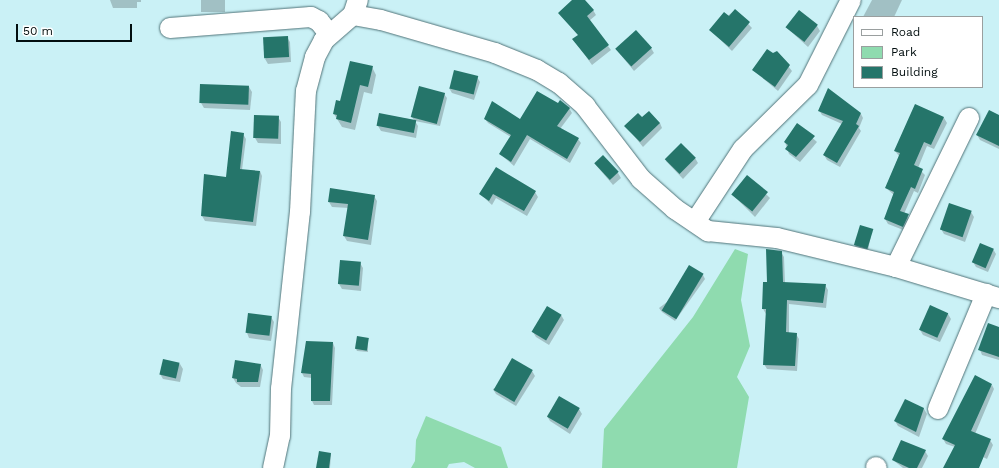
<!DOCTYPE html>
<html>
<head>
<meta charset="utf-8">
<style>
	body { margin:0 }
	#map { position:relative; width:999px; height:468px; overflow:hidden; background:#caf1f6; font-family:"Work Sans",sans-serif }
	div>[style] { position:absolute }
	.green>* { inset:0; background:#8fdbaf }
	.shadow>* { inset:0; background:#0003; transform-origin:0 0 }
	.building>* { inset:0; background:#25756a; transform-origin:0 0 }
	.roads { filter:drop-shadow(0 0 1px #507378) drop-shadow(0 0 1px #507378) }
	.minor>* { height:20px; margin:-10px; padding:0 10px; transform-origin:10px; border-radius:10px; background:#fff }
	span { translate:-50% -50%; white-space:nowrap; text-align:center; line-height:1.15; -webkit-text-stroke:4px #fff; paint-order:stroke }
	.legend { position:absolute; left:853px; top:16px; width:130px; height:72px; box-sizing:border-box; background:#fff; border:1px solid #9a9f9f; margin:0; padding:5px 7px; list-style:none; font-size:12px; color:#020e0f }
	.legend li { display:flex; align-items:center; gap:8px; height:20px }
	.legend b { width:20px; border:1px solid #9a9f9f }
	.scale { position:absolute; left:16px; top:24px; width:116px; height:18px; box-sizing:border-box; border:2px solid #020e0f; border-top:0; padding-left:5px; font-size:12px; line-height:14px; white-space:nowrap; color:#020e0f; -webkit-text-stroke:3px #fff; paint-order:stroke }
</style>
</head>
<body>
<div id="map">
	<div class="green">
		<i style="clip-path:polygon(735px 249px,748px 254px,741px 300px,750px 346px,737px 377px,749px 397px,737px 468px,602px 468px,604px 429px,693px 317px)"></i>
		<i style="clip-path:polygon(426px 416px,501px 447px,508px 468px,475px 468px,464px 462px,449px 464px,447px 468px,411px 468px,415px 461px,416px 440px)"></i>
	</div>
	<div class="shadow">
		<i style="clip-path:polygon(110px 0,141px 0,141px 2px,137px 2px,137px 8px,113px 8px)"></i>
		<i style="left:201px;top:0;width:24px;height:12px"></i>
		<i style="clip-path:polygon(573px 0,583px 0,593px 10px,596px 15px,589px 21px,611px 50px,592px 65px,574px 40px,579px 36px,559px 13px)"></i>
		<i style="clip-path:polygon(872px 0,902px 0,894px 17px,863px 17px)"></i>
		<i style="clip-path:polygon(735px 10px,752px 28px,732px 51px,710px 30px)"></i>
		<i style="clip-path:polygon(817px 26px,820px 31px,808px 47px,786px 27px)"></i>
		<i style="clip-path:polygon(287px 37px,290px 42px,291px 62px,268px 64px,265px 59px)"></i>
		<i style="clip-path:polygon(651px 48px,654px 53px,634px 71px,616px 49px)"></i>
		<i style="clip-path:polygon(777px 52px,792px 71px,778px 91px,753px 70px)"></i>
		<i style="clip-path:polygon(372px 67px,376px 75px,372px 94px,364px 92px,355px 130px,342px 127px,334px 114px)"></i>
		<i style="clip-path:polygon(477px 77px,480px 82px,474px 100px,452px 93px,449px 88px)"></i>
		<i style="clip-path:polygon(249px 87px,252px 92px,250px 110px,204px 108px,201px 103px)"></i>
		<i style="clip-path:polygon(444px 94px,447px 98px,440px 126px,415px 121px,418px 126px,416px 138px,381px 131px,378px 126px,380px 114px,414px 120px,412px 117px)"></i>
		<i style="clip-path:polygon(916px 105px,944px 118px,947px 123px,934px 149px,927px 146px,918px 168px,925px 175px,918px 193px,914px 191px,904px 214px,911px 220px,906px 231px,888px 224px,885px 219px,894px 195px,886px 188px,899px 156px,895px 151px)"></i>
		<i style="clip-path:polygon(569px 108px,572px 113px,560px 129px,578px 139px,581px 143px,570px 163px,530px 139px,514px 166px,500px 154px,511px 137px,488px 123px,485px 119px,521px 120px)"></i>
		<i style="clip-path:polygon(819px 110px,861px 114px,863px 118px,859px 128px,861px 131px,840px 167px,827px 160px,824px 155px,842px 124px,822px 115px)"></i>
		<i style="clip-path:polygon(255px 116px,278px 117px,281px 122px,281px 144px,258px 143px,255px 138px)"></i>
		<i style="clip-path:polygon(999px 116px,999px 149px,980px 140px,977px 135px)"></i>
		<i style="clip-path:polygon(642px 119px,660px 123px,662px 128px,643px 147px,626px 126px)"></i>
		<i style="clip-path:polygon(798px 125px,817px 142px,800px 162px,789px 154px,785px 142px)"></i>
		<i style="clip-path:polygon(243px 134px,246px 139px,242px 170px,260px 171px,262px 176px,256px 226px,205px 221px,202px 216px,227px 178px)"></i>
		<i style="clip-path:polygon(695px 158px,698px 163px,683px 179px,666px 161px)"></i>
		<i style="clip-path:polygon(595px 164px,618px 173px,621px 178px,613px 185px)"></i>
		<i style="clip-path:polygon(747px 176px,770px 198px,755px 217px,732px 194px)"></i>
		<i style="clip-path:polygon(535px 192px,538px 197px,527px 216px,496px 198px,492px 205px,480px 194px)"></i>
		<i style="clip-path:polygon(374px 196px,377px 201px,371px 245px,347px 241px,344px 236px,349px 208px,332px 207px,329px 202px)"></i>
		<i style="clip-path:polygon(971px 212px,974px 217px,965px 242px,944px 234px,941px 229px)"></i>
		<i style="clip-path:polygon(872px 230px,868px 250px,856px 247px,855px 245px)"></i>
		<i style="clip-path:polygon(993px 249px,996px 254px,988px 272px,976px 267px,973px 262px)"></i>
		<i style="clip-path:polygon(781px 252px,784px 257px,785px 283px,825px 285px,828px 290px,826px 308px,789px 304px,789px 333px,796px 334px,799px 339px,797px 371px,767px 369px,764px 364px,766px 314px,763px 309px,768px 283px)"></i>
		<i style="clip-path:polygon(360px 263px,363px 268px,361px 291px,342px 289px,339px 284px)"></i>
		<i style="clip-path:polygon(703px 275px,705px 279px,675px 321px,662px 312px,659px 308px)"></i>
		<i style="clip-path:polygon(930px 306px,948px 314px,951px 319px,940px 342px,923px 335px,920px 330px)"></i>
		<i style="clip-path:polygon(561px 315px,564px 320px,549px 345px,536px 337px,533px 332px)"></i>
		<i style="clip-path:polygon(271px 317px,274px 322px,271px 341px,249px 338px,247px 333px)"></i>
		<i style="clip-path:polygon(999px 328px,999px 360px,982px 355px,980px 350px)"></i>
		<i style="clip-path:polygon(368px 339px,368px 352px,357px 351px,356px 349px)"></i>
		<i style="clip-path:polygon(333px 343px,335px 348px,332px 405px,314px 405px,312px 401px,312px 378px,304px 377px,302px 373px)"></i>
		<i style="clip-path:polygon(180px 364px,183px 369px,180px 382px,163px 379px,160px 374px)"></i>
		<i style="clip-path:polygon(260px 364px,263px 370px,260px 387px,241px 387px,236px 383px,233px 378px)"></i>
		<i style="clip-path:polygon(532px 371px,535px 376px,516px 406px,496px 394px,493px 389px)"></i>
		<i style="clip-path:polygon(992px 385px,994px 389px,975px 434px,990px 440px,993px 445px,987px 459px,983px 457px,978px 468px,945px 468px,955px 447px,946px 444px,943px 439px)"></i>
		<i style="clip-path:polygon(560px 397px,579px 409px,582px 414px,570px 434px,550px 421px,547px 416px)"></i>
		<i style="clip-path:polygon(906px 400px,924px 409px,927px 414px,919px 437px,898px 426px,895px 421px)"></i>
		<i style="clip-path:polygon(925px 451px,928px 456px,922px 468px,903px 468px,893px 460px)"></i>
		<i style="clip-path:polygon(320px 452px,331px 454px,330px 468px,317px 468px)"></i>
	</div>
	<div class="building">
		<i style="clip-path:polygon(572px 0,585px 0,594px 10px,587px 16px,609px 45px,589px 60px,572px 39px,578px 35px,558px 13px)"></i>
		<i style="clip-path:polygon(735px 9px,750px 22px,729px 47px,709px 30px,724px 12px,729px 16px)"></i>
		<i style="left:799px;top:10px;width:24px;height:22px;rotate:38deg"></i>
		<i style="left:636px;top:30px;width:24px;height:28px;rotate:48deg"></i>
		<i style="left:288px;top:36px;width:21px;height:25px;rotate:87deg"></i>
		<i style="clip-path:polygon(767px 49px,773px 53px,777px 51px,790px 65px,775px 87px,752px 70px)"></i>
		<i style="clip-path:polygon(350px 61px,373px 66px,368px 87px,360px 85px,351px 123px,336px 119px,337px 115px,333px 114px,336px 100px,340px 101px)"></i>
		<i style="left:454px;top:70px;width:25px;height:19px;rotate:14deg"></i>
		<i style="left:200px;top:84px;width:49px;height:19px;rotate:2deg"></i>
		<i style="left:419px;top:86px;width:27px;height:32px;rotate:15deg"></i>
		<i style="clip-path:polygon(828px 88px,861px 113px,856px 124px,859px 126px,837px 163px,823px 155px,843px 121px,818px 111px)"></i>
		<i style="clip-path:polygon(537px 91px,558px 103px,560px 100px,570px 108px,557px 126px,579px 138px,567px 159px,527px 135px,511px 162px,499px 154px,511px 135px,484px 119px,492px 101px,520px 119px)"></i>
		<i style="clip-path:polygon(915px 104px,944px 117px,931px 145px,924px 142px,914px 165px,923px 169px,915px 189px,911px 187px,900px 211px,909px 214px,903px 227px,884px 219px,894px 192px,885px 188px,900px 153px,894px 151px)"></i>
		<i style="clip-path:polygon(989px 110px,999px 115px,999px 146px,976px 135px)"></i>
		<i style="clip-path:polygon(649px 111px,660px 123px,640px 142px,624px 126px,638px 113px,642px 117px)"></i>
		<i style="left:379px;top:113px;width:38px;height:13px;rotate:11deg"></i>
		<i style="left:254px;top:115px;width:25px;height:23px;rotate:2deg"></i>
		<i style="clip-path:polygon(797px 123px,815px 136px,796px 157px,785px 149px,788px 145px,784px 142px)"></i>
		<i style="clip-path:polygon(231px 131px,244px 133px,240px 169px,260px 171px,253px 222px,201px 216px,204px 174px,226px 177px)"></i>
		<i style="left:681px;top:143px;width:21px;height:23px;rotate:45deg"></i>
		<i style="left:603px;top:155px;width:23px;height:12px;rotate:47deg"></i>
		<i style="clip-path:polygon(496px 167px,536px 191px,524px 211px,493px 194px,489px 201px,479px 194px)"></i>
		<i style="left:747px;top:175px;width:27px;height:25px;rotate:39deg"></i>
		<i style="clip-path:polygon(330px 188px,375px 195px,368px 240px,343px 236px,348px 204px,328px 202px)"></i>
		<i style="left:949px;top:203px;width:24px;height:28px;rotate:19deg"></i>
		<i style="left:860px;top:225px;width:14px;height:21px;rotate:17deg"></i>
		<i style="left:980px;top:243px;width:15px;height:21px;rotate:23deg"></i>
		<i style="clip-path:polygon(766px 249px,782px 251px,783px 282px,826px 284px,823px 303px,787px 300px,786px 332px,797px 333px,795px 366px,763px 365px,766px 309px,762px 309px,763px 282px,767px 282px)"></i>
		<i style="left:340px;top:260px;width:21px;height:24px;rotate:5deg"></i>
		<i style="left:689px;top:265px;width:17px;height:53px;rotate:31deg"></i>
		<i style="left:930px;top:305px;width:20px;height:27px;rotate:24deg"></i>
		<i style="left:547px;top:306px;width:17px;height:30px;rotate:31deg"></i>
		<i style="left:248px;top:313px;width:24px;height:20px;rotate:7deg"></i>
		<i style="clip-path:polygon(988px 323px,999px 327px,999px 357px,978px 350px)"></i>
		<i style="left:357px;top:336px;width:12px;height:13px;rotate:9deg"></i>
		<i style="clip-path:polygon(306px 341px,333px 342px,330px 401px,311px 401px,311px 374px,301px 373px)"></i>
		<i style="left:512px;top:358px;width:24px;height:37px;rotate:30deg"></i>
		<i style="left:163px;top:359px;width:17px;height:16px;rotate:13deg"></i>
		<i style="clip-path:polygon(235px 360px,261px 364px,258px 382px,237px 382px,237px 379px,232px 378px)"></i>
		<i style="clip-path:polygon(975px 375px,992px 384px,971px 431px,991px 439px,979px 468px,943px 468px,955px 445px,942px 439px)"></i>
		<i style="left:559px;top:396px;width:24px;height:24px;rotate:30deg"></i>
		<i style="clip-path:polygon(905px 399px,924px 408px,916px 432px,894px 421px)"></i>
		<i style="clip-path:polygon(901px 440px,926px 450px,917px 468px,909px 468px,892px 460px)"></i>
		<i style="clip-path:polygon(319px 451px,331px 453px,329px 468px,316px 468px)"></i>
	</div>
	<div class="roads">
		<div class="minor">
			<i style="left:353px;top:15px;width:28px;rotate:10deg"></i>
			<i style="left:381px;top:20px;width:119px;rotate:16.1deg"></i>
			<i style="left:495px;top:53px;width:45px;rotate:22deg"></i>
			<i style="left:537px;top:70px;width:26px;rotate:31deg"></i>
			<i style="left:559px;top:83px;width:35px;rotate:41deg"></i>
			<i style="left:585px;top:106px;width:92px;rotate:52.5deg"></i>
			<i style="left:641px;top:179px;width:45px;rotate:41.4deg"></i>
			<i style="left:675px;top:209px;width:40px;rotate:34deg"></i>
			<i style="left:708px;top:231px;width:69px;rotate:5.8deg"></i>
			<i style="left:777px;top:238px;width:122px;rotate:13.7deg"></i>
			<i style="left:896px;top:267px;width:108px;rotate:16.8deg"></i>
			<i style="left:170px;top:28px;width:141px;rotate:-4.5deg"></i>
			<i style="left:311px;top:17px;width:9px;rotate:27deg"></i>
			<i style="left:319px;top:21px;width:16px;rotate:52deg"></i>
			<i style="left:695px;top:222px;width:87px;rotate:-56.7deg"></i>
			<i style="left:743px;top:149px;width:91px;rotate:-44.6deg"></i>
			<i style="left:808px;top:85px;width:95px;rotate:-63.2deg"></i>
			<i style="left:896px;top:267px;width:166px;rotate:-63.9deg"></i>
			<i style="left:938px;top:409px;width:125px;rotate:-67.3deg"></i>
			<i style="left:876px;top:467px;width:1px;rotate:45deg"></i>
			<i style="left:273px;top:468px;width:33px;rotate:-78deg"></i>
			<i style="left:280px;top:436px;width:47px;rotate:-88.8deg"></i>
			<i style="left:281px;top:389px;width:178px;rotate:-83.9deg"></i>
			<i style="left:300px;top:212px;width:121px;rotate:-87.2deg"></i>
			<i style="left:306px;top:91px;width:35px;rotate:-75deg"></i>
			<i style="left:315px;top:57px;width:19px;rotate:-62deg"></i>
			<i style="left:324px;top:40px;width:38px;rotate:-41deg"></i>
			<i style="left:353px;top:15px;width:16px;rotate:-72deg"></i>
		</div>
	</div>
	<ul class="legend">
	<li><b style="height:5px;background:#fff"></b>Road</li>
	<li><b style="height:11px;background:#8fdbaf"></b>Park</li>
	<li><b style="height:11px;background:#25756a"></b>Building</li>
	</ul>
	<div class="scale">50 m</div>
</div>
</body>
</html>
